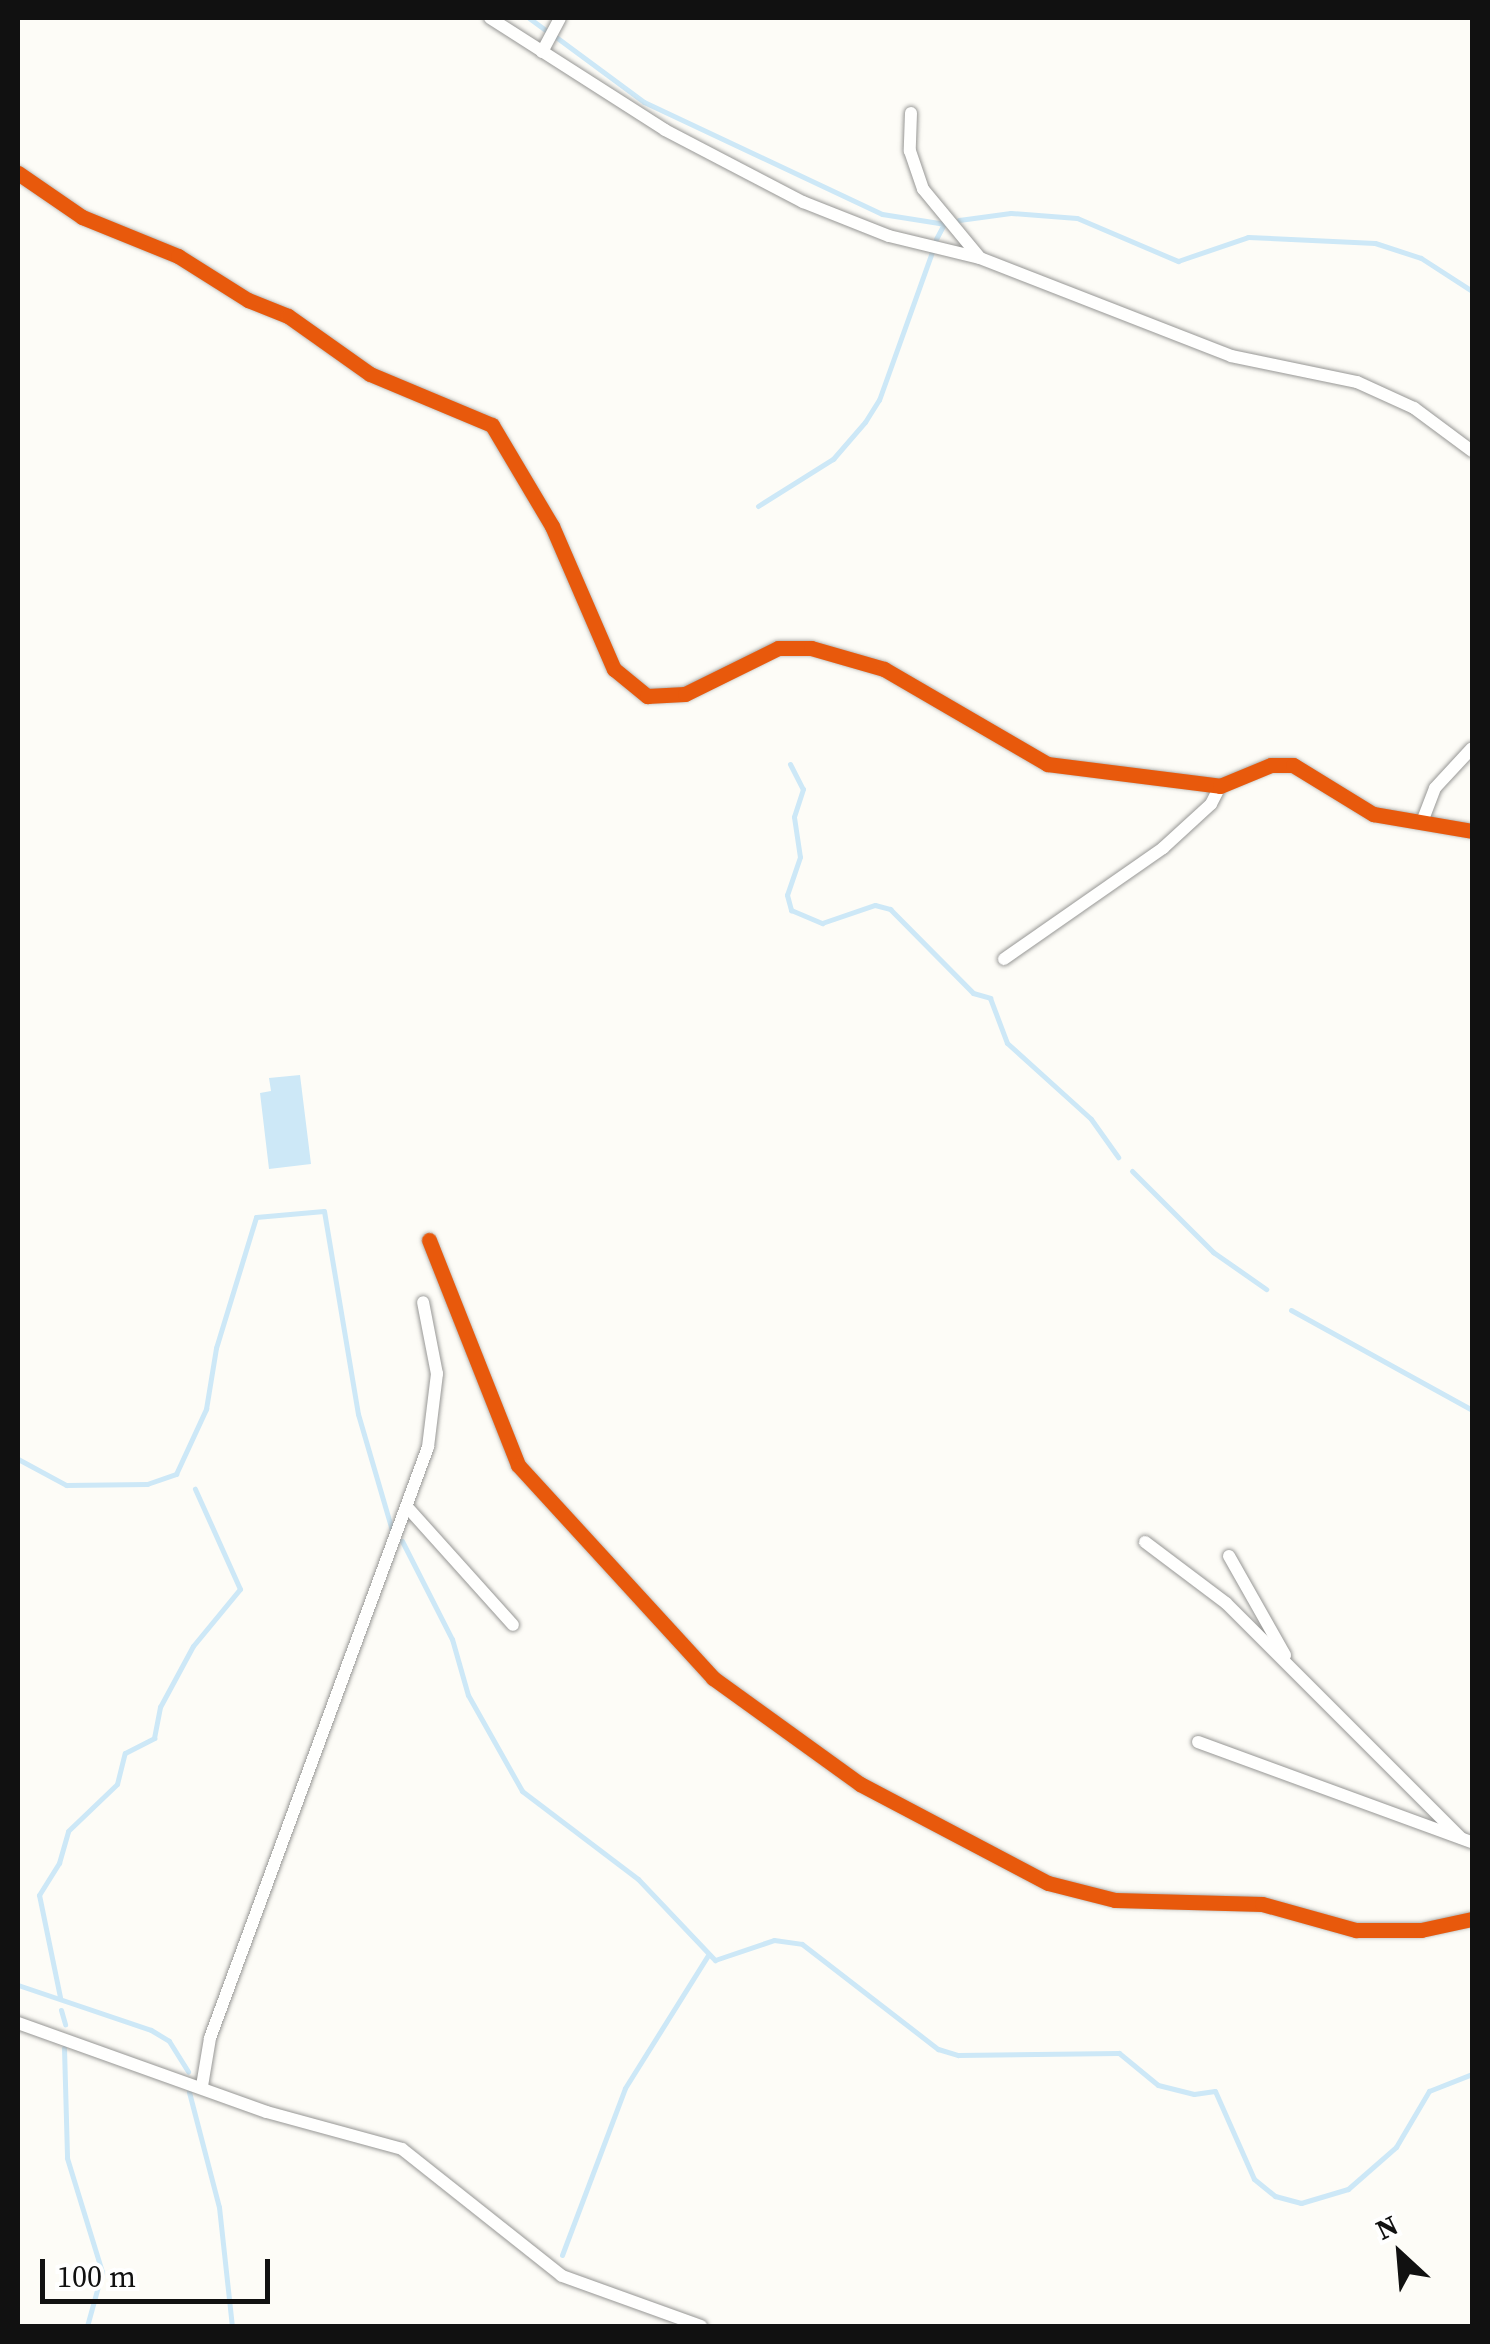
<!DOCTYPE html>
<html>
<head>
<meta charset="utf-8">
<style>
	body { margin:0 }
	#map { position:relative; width:1490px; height:2344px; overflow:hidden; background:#fdfcf7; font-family:"Source Serif 4",serif }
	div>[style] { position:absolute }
	.water>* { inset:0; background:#cde8f7 }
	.stream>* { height:5px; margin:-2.5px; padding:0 2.5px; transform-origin:2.5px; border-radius:2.5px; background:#cde8f7 }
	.roads { filter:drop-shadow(0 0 2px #979795) drop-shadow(0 0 2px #979795) }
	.minor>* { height:12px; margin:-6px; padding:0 6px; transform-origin:6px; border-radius:6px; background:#fffffe }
	.cycleway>* { height:15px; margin:-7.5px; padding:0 7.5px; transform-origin:7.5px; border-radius:7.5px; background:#e8590c }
	span { translate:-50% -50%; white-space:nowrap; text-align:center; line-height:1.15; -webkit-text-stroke:10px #fff; paint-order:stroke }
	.frame { position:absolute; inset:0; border:20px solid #111; pointer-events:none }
	.north { position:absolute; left:1350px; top:2204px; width:100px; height:100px; -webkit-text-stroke:8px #fff; paint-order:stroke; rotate:334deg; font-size:28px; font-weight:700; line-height:40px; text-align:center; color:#111 }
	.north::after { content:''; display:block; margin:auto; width:35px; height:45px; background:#111; clip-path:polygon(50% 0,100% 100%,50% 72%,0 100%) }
	.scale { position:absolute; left:40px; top:2259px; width:230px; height:45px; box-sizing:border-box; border:5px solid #111; border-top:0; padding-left:12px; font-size:30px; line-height:35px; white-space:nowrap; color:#111; -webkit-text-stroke:8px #fff; paint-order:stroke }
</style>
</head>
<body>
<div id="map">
	<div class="water">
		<i style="clip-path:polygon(300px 1075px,311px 1164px,269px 1169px,260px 1093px,271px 1091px,269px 1078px)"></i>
	</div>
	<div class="stream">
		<i style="left:529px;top:18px;width:22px;rotate:36deg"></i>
		<i style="left:556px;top:37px;width:109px;rotate:36.5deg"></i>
		<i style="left:644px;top:102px;width:263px;rotate:25.2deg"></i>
		<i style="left:882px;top:214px;width:64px;rotate:9deg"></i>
		<i style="left:959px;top:220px;width:52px;rotate:-7.7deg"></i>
		<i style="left:1011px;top:213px;width:66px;rotate:4.3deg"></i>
		<i style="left:1077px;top:218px;width:110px;rotate:23.1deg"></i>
		<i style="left:1178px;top:261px;width:74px;rotate:-18.9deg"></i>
		<i style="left:1248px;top:237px;width:127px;rotate:2.7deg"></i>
		<i style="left:1375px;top:243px;width:48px;rotate:18.1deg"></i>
		<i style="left:1421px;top:258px;width:61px;rotate:32.9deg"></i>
		<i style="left:936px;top:239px;width:17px;rotate:-62deg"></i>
		<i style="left:758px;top:506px;width:89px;rotate:-32.1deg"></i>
		<i style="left:833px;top:459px;width:49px;rotate:-49.1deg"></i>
		<i style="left:865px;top:422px;width:26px;rotate:-58deg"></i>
		<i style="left:879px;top:400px;width:157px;rotate:-70.3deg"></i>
		<i style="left:790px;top:764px;width:28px;rotate:63deg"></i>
		<i style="left:803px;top:789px;width:29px;rotate:108deg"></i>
		<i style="left:794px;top:817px;width:40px;rotate:81.5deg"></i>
		<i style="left:800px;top:857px;width:40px;rotate:108.9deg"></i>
		<i style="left:787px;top:895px;width:16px;rotate:75deg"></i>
		<i style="left:791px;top:910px;width:34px;rotate:23deg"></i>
		<i style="left:822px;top:923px;width:56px;rotate:-18.8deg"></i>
		<i style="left:875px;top:905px;width:16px;rotate:15deg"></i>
		<i style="left:890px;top:909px;width:118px;rotate:45.3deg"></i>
		<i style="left:973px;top:993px;width:18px;rotate:16deg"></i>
		<i style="left:990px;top:998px;width:48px;rotate:69.3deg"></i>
		<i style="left:1007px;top:1043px;width:113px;rotate:42.1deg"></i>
		<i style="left:1091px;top:1119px;width:47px;rotate:54.6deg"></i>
		<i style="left:1132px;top:1171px;width:115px;rotate:45deg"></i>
		<i style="left:1213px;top:1252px;width:65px;rotate:34.9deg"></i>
		<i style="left:1291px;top:1310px;width:207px;rotate:28.9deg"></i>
		<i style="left:18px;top:1459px;width:55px;rotate:28.4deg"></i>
		<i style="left:66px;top:1485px;width:81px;rotate:-0.7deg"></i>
		<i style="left:147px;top:1484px;width:31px;rotate:-19deg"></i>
		<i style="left:176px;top:1474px;width:72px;rotate:-65.2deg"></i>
		<i style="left:206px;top:1409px;width:62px;rotate:-80.7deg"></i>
		<i style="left:216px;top:1348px;width:137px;rotate:-73deg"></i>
		<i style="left:256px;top:1217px;width:68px;rotate:-5deg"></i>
		<i style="left:324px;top:1211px;width:206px;rotate:80.5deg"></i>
		<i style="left:358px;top:1414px;width:121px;rotate:73.7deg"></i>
		<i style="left:402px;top:1541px;width:110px;rotate:63deg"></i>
		<i style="left:452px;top:1639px;width:58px;rotate:74.1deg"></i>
		<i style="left:468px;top:1695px;width:110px;rotate:60.6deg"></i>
		<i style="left:522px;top:1791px;width:146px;rotate:37.2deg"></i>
		<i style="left:638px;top:1879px;width:112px;rotate:46.5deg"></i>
		<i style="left:715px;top:1960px;width:62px;rotate:-18.7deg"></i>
		<i style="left:774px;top:1940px;width:28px;rotate:8deg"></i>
		<i style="left:802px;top:1944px;width:172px;rotate:37.7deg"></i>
		<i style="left:938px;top:2049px;width:21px;rotate:17deg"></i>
		<i style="left:958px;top:2055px;width:161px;rotate:-0.7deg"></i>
		<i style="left:1119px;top:2053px;width:50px;rotate:39.4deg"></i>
		<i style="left:1158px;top:2085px;width:37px;rotate:14deg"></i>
		<i style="left:1194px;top:2094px;width:21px;rotate:-8deg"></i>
		<i style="left:1215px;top:2091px;width:96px;rotate:66.1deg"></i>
		<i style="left:1254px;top:2179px;width:27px;rotate:39deg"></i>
		<i style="left:1275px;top:2196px;width:27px;rotate:15deg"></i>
		<i style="left:1301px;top:2203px;width:49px;rotate:-16.6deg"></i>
		<i style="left:1348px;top:2189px;width:64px;rotate:-41.2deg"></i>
		<i style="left:1396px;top:2147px;width:65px;rotate:-59.5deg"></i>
		<i style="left:1429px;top:2091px;width:46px;rotate:-21.6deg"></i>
		<i style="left:18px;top:1985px;width:140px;rotate:18.7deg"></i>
		<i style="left:151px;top:2030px;width:21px;rotate:31deg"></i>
		<i style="left:169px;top:2041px;width:36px;rotate:58deg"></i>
		<i style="left:60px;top:1997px;width:104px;rotate:-101.6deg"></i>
		<i style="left:39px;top:1895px;width:38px;rotate:-58deg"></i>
		<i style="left:59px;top:1863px;width:33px;rotate:-74deg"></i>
		<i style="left:68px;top:1831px;width:68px;rotate:-43.8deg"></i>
		<i style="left:117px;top:1784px;width:32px;rotate:-76deg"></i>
		<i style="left:125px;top:1753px;width:33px;rotate:-27deg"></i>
		<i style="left:154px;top:1738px;width:32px;rotate:-79deg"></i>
		<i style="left:160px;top:1707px;width:69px;rotate:-61.6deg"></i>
		<i style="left:193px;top:1646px;width:74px;rotate:-50.5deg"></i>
		<i style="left:240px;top:1589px;width:110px;rotate:-114.2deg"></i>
		<i style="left:61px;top:2010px;width:15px;rotate:74deg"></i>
		<i style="left:64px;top:2048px;width:110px;rotate:88.4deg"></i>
		<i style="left:67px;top:2158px;width:119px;rotate:72.9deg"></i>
		<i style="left:102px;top:2272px;width:56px;rotate:105.5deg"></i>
		<i style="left:189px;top:2092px;width:119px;rotate:75.4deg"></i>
		<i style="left:219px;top:2207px;width:120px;rotate:83.8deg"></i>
		<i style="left:562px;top:2255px;width:178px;rotate:-69.3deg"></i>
		<i style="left:625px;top:2088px;width:157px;rotate:-58deg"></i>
	</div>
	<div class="roads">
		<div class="minor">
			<i style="left:490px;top:18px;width:208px;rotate:32.6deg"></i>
			<i style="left:665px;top:130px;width:156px;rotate:27.6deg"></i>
			<i style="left:803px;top:202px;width:92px;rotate:21.6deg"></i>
			<i style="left:889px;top:236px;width:94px;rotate:13.6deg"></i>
			<i style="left:980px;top:258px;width:269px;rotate:21.3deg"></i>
			<i style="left:1231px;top:356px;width:129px;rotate:11.7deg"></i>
			<i style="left:1357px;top:382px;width:63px;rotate:24.5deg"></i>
			<i style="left:1414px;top:408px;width:72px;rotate:36.6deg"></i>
			<i style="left:542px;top:52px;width:38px;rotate:-62deg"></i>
			<i style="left:911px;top:113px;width:38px;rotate:92deg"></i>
			<i style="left:910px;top:151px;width:40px;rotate:71.1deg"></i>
			<i style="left:923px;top:189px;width:89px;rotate:50.4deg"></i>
			<i style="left:18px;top:173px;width:78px;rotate:34.5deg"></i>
			<i style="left:82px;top:217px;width:104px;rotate:22.1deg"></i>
			<i style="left:178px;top:256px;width:83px;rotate:32.2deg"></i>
			<i style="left:248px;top:300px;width:43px;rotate:21.8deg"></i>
			<i style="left:288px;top:316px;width:100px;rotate:35.3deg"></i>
			<i style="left:370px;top:374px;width:132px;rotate:22.7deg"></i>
			<i style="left:492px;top:425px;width:117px;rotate:59.3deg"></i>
			<i style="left:552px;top:526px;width:156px;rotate:66.6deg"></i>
			<i style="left:614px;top:669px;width:43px;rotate:39.3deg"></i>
			<i style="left:647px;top:696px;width:38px;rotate:-3deg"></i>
			<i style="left:685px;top:694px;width:104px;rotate:-26.3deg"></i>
			<i style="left:778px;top:648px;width:33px"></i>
			<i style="left:811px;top:648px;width:76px;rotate:16deg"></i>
			<i style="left:884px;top:669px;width:189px;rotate:30.2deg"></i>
			<i style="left:1047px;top:764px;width:174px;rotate:7.2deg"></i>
			<i style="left:1220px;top:786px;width:55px;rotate:-22.4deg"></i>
			<i style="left:1271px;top:765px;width:22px"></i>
			<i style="left:1293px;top:765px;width:94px;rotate:31.5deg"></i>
			<i style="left:1373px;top:814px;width:100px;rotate:9.7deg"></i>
			<i style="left:1422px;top:822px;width:36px;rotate:-69deg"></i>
			<i style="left:1435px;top:788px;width:54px;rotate:-47.2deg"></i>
			<i style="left:1004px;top:959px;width:194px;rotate:-34.9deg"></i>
			<i style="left:1163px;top:848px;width:65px;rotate:-42.5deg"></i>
			<i style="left:1211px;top:804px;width:20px;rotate:-63deg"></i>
			<i style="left:429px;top:1240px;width:242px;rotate:68.4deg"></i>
			<i style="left:518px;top:1465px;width:289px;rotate:47.5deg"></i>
			<i style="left:713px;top:1678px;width:181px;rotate:35.8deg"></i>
			<i style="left:860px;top:1784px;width:212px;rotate:27.8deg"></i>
			<i style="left:1048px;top:1883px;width:69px;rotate:14.2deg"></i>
			<i style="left:1115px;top:1900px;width:147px;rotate:1.6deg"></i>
			<i style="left:1262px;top:1904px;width:98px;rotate:15.5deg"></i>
			<i style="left:1356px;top:1930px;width:65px"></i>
			<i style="left:1421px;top:1930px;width:52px;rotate:-12.2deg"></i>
			<i style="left:408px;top:1508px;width:157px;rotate:48.1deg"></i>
			<i style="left:1145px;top:1542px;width:101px;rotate:37deg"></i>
			<i style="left:1226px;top:1603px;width:332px;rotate:45deg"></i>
			<i style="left:1229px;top:1556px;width:114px;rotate:60.5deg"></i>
			<i style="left:1198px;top:1742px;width:292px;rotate:20.1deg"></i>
			<i style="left:18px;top:2023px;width:264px;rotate:19.7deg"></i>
			<i style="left:267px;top:2112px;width:140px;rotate:15.3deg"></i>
			<i style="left:402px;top:2149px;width:204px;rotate:38.4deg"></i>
			<i style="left:562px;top:2276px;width:148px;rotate:19.8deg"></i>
			<i style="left:202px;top:2086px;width:49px;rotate:-80.5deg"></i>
			<i style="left:210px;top:2038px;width:630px;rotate:-69.75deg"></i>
			<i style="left:428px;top:1447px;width:74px;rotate:-83deg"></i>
			<i style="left:437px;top:1374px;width:73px;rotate:-101deg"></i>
		</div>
	</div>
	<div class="cycleway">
		<i style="left:18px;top:173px;width:78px;rotate:34.5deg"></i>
		<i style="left:82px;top:217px;width:104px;rotate:22.1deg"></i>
		<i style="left:178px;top:256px;width:83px;rotate:32.2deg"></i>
		<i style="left:248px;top:300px;width:43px;rotate:21.8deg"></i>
		<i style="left:288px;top:316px;width:100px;rotate:35.3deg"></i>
		<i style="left:370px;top:374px;width:132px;rotate:22.7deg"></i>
		<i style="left:492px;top:425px;width:117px;rotate:59.3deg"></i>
		<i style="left:552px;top:526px;width:156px;rotate:66.6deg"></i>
		<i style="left:614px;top:669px;width:43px;rotate:39.3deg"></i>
		<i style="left:647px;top:696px;width:38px;rotate:-3deg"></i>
		<i style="left:685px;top:694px;width:104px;rotate:-26.3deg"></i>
		<i style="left:778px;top:648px;width:33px"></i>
		<i style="left:811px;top:648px;width:76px;rotate:16deg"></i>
		<i style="left:884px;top:669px;width:189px;rotate:30.2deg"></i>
		<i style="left:1047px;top:764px;width:174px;rotate:7.2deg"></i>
		<i style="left:1220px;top:786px;width:55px;rotate:-22.4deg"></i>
		<i style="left:1271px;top:765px;width:22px"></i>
		<i style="left:1293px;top:765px;width:94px;rotate:31.5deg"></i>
		<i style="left:1373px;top:814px;width:100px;rotate:9.7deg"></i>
		<i style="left:429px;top:1240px;width:242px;rotate:68.4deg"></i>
		<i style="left:518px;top:1465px;width:289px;rotate:47.5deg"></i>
		<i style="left:713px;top:1678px;width:181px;rotate:35.8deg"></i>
		<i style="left:860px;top:1784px;width:212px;rotate:27.8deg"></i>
		<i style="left:1048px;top:1883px;width:69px;rotate:14.2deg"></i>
		<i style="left:1115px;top:1900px;width:147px;rotate:1.6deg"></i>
		<i style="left:1262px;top:1904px;width:98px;rotate:15.5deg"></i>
		<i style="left:1356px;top:1930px;width:65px"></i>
		<i style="left:1421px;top:1930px;width:52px;rotate:-12.2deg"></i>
	</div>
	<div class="frame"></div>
	<div class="north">N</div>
	<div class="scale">100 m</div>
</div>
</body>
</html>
